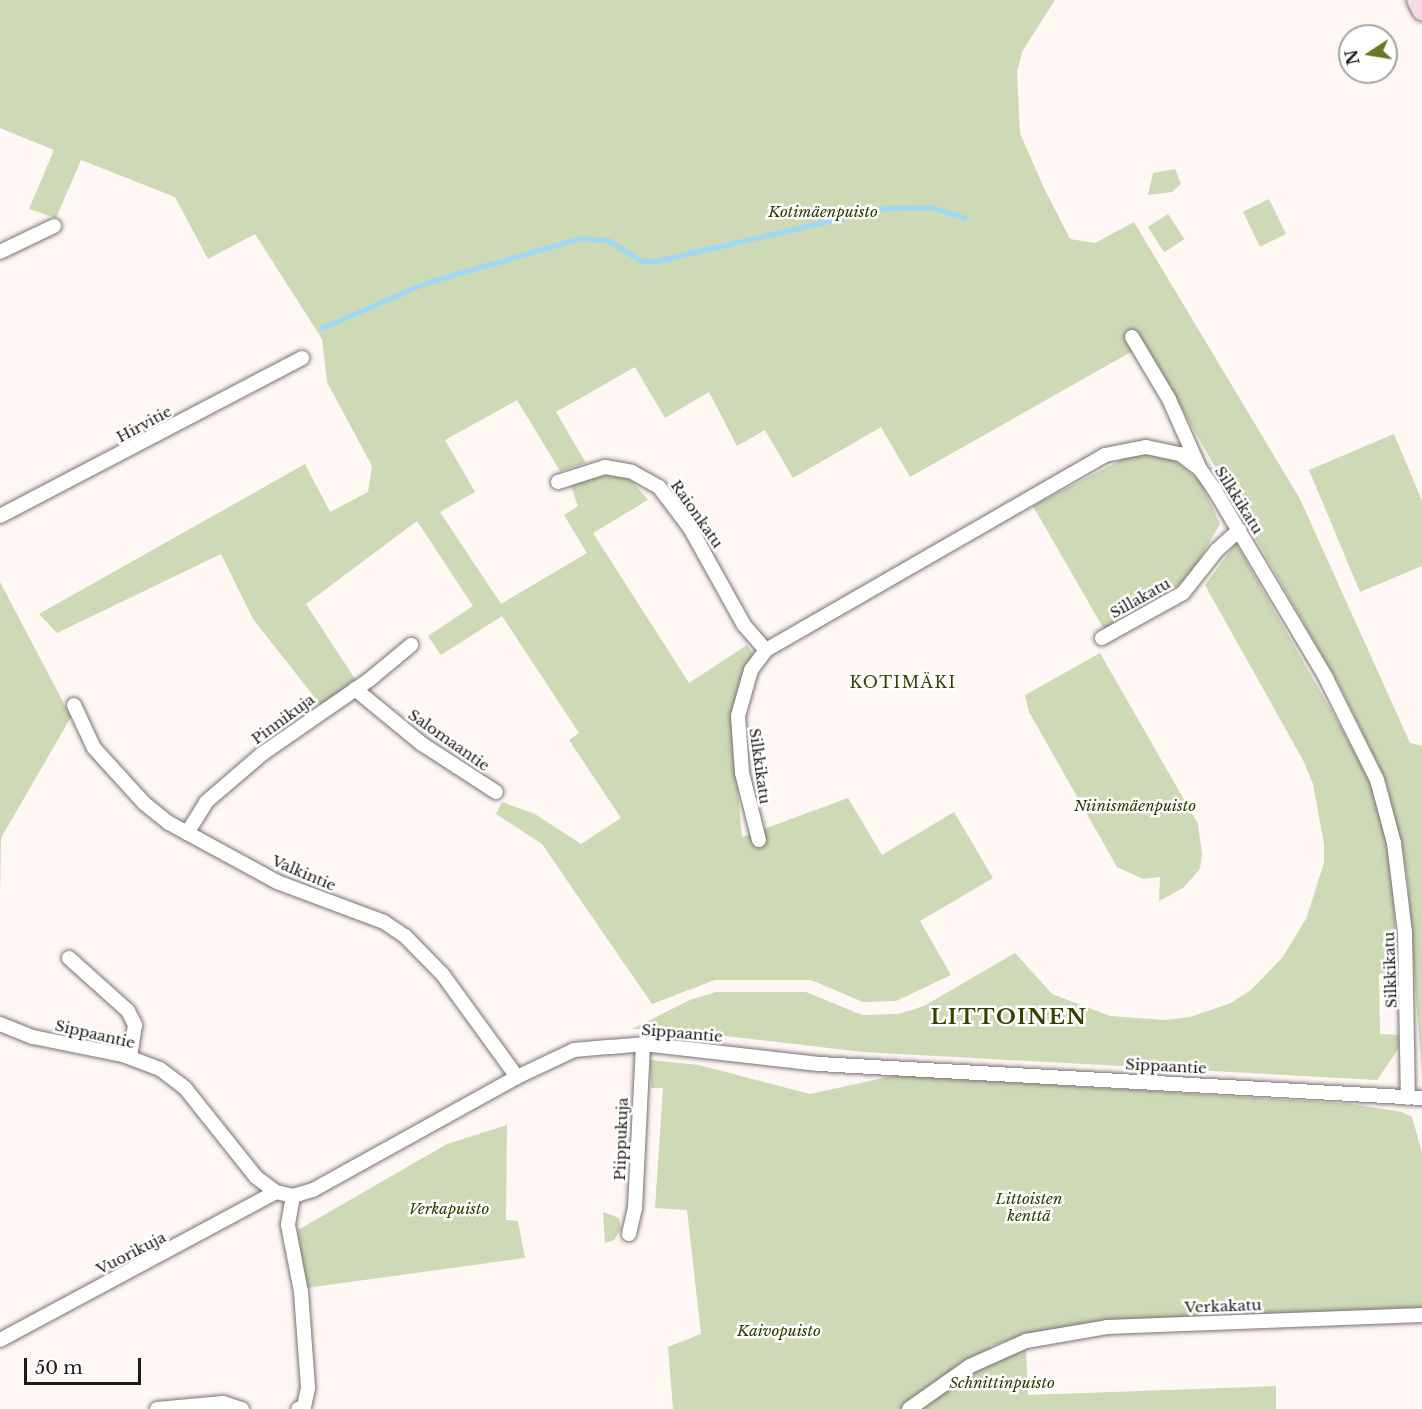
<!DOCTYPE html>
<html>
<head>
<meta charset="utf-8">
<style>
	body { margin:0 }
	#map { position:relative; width:1422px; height:1409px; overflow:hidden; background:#fff7f4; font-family:"Libre Baskerville",serif }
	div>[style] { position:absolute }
	.green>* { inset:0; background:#ced9b6; transform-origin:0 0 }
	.stream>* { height:4.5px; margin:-2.25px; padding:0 2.25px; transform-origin:2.25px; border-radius:2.25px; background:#9fd8f2 }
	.roads { filter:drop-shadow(0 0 2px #797270) drop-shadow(0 0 2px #797270) }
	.street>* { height:14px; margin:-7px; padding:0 7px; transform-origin:7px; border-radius:7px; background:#fff }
	.secondary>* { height:18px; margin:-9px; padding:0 9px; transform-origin:9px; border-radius:9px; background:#f6d9e4 }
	span { translate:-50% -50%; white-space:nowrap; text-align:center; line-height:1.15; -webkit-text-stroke:5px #fff; paint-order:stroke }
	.park-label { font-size:15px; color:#2f3b01; font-style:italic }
	.street-label { font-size:15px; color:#1d1a19 }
	.neighbourhood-label { font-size:16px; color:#373f01; letter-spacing:1.5px }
	.district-label { font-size:21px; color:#373f01; font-weight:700; letter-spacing:1.5px }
	.north { position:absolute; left:1338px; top:24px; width:60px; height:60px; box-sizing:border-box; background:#fff; border:2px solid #a5a3a3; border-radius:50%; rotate:258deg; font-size:16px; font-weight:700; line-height:24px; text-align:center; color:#1d1a19 }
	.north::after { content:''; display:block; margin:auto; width:21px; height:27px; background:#6a7622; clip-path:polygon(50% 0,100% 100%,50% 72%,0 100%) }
	.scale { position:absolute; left:24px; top:1358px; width:117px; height:27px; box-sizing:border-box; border:3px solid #1d1a19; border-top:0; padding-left:8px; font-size:18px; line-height:21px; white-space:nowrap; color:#1d1a19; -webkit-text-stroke:4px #fff; paint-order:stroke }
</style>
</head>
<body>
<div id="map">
	<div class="green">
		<i style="clip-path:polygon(0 0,1055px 0,1023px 50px,1017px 71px,1020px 133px,1043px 186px,1070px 239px,1095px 243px,1134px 222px,1300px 499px,1410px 743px,1422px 746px,1422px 1078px,1407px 875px,1387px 784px,1341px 688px,1145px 344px,910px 477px,881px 427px,793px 478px,765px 430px,737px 446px,709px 392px,665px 418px,635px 367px,556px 412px,586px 463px,560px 471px,517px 400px,445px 440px,475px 492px,440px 512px,501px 604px,587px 553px,564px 515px,578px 506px,571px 486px,591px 476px,615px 474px,632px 481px,648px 500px,593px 533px,689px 683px,747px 645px,754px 655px,740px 680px,731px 717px,742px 837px,848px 798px,882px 855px,954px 812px,993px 878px,920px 921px,951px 975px,896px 1001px,863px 1002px,811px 980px,715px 980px,652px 1004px,542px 844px,496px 814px,502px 802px,535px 814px,581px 844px,621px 818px,569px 740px,579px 733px,502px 616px,441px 655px,428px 636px,473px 606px,417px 521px,306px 604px,357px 682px,327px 713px,253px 619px,221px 554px,57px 633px,39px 614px,305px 464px,330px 512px,368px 492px,372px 466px,327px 382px,322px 339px,255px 234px,208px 259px,175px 197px,81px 160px,56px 218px,29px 209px,54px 150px,0 128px)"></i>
		<i style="clip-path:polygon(1175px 169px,1181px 184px,1172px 192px,1148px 195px,1153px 173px)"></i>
		<i style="left:1269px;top:199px;width:39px;height:29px;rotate:64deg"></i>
		<i style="left:1168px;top:214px;width:30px;height:24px;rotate:57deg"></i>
		<i style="clip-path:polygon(1394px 434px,1422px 501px,1422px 566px,1360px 592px,1309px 470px)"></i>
		<i style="clip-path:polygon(1132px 454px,1167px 455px,1201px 482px,1220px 524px,1189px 578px,1105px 631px,1033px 506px)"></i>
		<i style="clip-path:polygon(1236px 543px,1375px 788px,1393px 872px,1397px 973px,1379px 974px,1380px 1034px,1399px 1035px,1399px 1048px,1377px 1080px,863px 1052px,672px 1030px,632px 1029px,690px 1000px,716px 992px,806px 992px,862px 1015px,898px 1014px,924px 1006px,1015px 953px,1052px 994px,1110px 1016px,1165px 1020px,1190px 1017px,1231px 1003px,1251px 990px,1282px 958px,1306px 919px,1324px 863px,1324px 844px,1313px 784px,1304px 762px,1205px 585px)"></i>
		<i style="clip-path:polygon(0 582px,71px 717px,1px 838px,0 899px)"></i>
		<i style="clip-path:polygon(1100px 653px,1198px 824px,1202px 854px,1200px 869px,1183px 888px,1159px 901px,1160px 877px,1143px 879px,1117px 867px,1029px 712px,1025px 695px)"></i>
		<i style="clip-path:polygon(650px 1060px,699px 1065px,810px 1094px,897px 1075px,1352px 1104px,1402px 1112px,1412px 1117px,1422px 1153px,1422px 1309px,1026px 1335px,990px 1346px,997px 1358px,1026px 1347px,1028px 1395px,1276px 1386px,1276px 1409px,673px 1409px,668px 1347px,701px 1334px,687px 1210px,655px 1208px,663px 1088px,651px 1088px)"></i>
		<i style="clip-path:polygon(507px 1125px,506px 1220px,518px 1221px,525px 1258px,306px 1288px,298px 1230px,447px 1144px)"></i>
		<i style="clip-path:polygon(603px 1212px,619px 1218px,621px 1229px,614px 1240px,605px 1243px)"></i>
	</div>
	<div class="stream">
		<i style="left:322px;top:328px;width:112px;rotate:-23.6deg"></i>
		<i style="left:425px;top:283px;width:162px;rotate:-16.1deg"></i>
		<i style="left:581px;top:238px;width:27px;rotate:4deg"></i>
		<i style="left:608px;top:240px;width:38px;rotate:32deg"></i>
		<i style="left:640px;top:260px;width:16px;rotate:4deg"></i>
		<i style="left:656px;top:261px;width:236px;rotate:-13deg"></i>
		<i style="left:886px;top:208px;width:45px;rotate:-1.3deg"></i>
		<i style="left:931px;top:207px;width:35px;rotate:18deg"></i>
	</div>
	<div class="roads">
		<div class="street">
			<i style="left:0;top:252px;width:60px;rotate:-25.7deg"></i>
			<i style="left:1132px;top:337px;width:72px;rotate:59.2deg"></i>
			<i style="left:1169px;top:399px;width:74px;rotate:66.2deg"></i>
			<i style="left:558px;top:482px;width:49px;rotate:-17.7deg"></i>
			<i style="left:605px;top:467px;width:27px;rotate:10deg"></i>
			<i style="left:632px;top:472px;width:31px;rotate:29deg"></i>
			<i style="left:659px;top:487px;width:51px;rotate:52.9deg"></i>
			<i style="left:690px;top:528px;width:111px;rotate:60.9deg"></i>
			<i style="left:744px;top:625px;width:33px;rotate:49deg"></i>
			<i style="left:0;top:516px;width:341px;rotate:-27.6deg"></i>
			<i style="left:1102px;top:638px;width:93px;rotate:-29.1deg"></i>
			<i style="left:1183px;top:593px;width:55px;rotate:-51.7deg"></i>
			<i style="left:1217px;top:550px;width:30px;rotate:-42deg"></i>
			<i style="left:355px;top:689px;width:87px;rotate:39.4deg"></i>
			<i style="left:422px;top:744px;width:88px;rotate:33deg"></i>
			<i style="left:74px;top:705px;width:47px;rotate:65.1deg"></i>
			<i style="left:94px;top:748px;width:74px;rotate:47.7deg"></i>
			<i style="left:144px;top:803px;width:32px;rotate:39deg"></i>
			<i style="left:169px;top:823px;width:123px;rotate:28.6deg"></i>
			<i style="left:277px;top:882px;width:114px;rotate:20.5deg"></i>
			<i style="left:384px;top:922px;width:25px;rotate:34deg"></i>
			<i style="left:405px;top:936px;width:54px;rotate:45.7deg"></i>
			<i style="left:443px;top:975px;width:126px;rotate:54deg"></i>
			<i style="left:187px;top:833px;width:36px;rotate:-58deg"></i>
			<i style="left:206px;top:802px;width:74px;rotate:-40.6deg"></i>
			<i style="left:262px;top:754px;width:130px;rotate:-34.7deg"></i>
			<i style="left:369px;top:680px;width:55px;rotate:-39.8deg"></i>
			<i style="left:759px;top:840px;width:69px;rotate:-104.2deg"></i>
			<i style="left:742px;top:773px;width:57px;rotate:-94deg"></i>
			<i style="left:738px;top:716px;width:48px;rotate:-74.2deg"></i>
			<i style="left:751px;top:670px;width:25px;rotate:-53deg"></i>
			<i style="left:766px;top:650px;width:391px;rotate:-29.9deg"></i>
			<i style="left:1105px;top:455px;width:42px;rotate:-11deg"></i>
			<i style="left:1146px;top:447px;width:35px;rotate:12deg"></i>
			<i style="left:1180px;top:454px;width:25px;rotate:37deg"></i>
			<i style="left:1200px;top:469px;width:24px;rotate:55deg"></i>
			<i style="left:1214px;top:489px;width:220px;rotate:59.3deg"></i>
			<i style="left:1326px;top:678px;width:114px;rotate:63.4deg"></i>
			<i style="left:1377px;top:780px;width:65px;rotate:74.9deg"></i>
			<i style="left:1394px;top:843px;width:90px;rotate:83deg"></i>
			<i style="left:1405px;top:932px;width:166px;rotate:89deg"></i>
			<i style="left:69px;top:958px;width:79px;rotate:41.9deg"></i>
			<i style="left:128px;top:1011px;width:16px;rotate:63deg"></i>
			<i style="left:135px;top:1025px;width:32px;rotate:99deg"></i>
			<i style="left:0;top:1024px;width:35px;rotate:22deg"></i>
			<i style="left:33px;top:1037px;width:92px;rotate:11.3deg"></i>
			<i style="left:123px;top:1055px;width:40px;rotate:21deg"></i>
			<i style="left:160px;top:1069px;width:31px;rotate:37deg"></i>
			<i style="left:185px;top:1088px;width:114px;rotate:51.4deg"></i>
			<i style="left:256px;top:1177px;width:25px;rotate:37deg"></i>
			<i style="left:276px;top:1192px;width:17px;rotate:13deg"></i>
			<i style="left:293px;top:1196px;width:21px;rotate:-17deg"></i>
			<i style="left:313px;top:1190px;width:233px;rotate:-29deg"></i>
			<i style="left:517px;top:1077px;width:63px;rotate:-25.3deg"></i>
			<i style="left:574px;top:1050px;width:37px;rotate:-5deg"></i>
			<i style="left:611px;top:1047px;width:32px;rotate:-5deg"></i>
			<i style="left:643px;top:1044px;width:177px;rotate:6.5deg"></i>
			<i style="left:819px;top:1064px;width:604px;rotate:3.23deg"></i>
			<i style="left:293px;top:1196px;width:29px;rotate:100deg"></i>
			<i style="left:288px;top:1225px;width:68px;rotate:79deg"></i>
			<i style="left:301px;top:1292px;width:96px;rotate:85.8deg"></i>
			<i style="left:308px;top:1388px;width:19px;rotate:102deg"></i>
			<i style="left:304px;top:1407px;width:6px;rotate:162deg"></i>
			<i style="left:629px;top:1234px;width:27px;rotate:-77deg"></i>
			<i style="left:635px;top:1208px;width:164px;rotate:-87.2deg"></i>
			<i style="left:0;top:1340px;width:313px;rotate:-28.2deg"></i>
			<i style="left:157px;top:1409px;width:66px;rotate:-5.2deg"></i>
			<i style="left:223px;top:1403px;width:20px;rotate:18deg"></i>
			<i style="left:909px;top:1409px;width:75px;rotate:-35.2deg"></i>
			<i style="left:970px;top:1366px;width:61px;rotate:-24.1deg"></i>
			<i style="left:1026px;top:1341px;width:82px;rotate:-9.8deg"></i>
			<i style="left:1107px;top:1327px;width:315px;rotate:-2.2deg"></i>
		</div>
		<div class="secondary">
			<i style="left:1416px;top:0;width:13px;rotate:63deg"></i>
		</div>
	</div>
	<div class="park-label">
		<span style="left:823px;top:212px">Kotimäenpuisto</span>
		<span style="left:1135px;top:806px">Niinismäenpuisto</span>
		<span style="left:1029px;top:1207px">Littoisten<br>kenttä</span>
		<span style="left:449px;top:1209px">Verkapuisto</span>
		<span style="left:779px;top:1331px">Kaivopuisto</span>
		<span style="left:1002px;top:1383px">Schnittinpuisto</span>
	</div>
	<div class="street-label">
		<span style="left:144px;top:424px;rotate:-28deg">Hirvitie</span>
		<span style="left:1239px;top:500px;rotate:58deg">Silkkikatu</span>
		<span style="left:697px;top:514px;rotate:55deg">Raionkatu</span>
		<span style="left:1140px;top:598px;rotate:-29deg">Sillakatu</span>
		<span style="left:283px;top:719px;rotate:-36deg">Pinnikuja</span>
		<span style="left:449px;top:740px;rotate:35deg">Salomaantie</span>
		<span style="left:760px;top:766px;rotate:82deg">Silkkikatu</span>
		<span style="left:304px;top:873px;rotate:23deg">Valkintie</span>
		<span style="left:1390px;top:970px;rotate:-92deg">Silkkikatu</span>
		<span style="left:682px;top:1033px;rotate:5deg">Sippaantie</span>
		<span style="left:95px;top:1034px;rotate:13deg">Sippaantie</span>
		<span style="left:1166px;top:1066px;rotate:3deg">Sippaantie</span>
		<span style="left:621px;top:1139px;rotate:-88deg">Piippukuja</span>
		<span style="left:131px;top:1253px;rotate:-27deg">Vuorikuja</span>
		<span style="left:1223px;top:1306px;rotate:-2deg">Verkakatu</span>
	</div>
	<div class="neighbourhood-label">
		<span style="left:903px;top:682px">KOTIMÄKI</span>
	</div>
	<div class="district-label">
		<span style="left:1009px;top:1017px">LITTOINEN</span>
	</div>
	<div class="north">N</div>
	<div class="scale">50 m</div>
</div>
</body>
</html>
